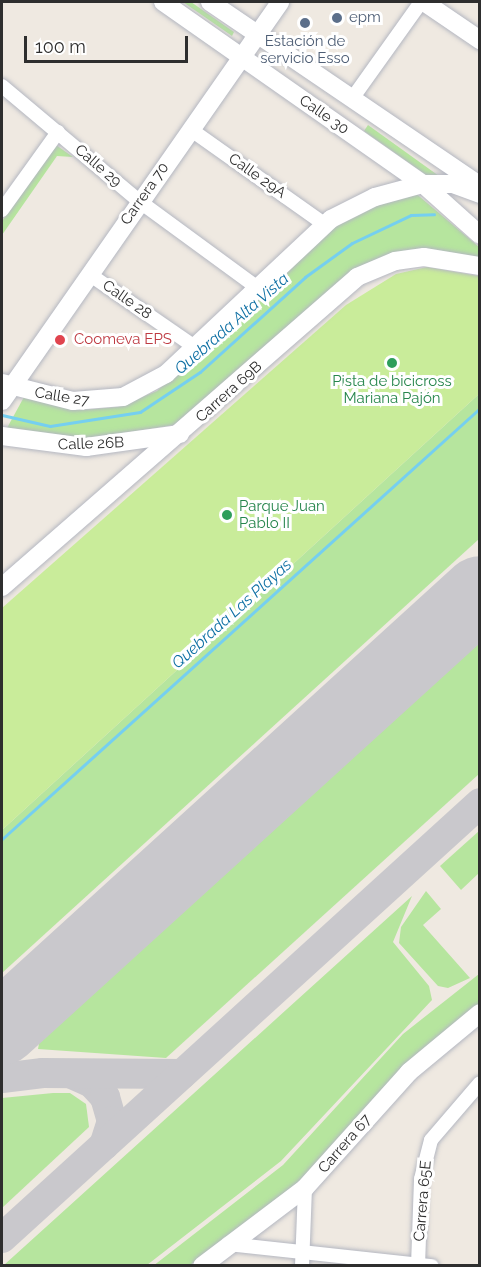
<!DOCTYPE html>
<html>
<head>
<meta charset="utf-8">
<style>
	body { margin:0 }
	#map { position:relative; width:481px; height:1267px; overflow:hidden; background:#efe9e1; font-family:Raleway,sans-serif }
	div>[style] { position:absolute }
	.green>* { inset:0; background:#b6e59e }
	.pitch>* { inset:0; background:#c9ec9a }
	.stream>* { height:3px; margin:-1.5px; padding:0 1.5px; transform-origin:1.5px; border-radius:1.5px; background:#75cff0 }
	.taxiway>* { height:30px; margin:-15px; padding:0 15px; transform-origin:15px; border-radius:15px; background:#c9c8cc }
	.runway>* { height:74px; margin:-37px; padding:0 37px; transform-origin:37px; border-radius:37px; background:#c9c8cc }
	.roads { filter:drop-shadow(0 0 2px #b4b7c1) drop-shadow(0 0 2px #b4b7c1) }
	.street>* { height:14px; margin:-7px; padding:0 7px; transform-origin:7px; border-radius:7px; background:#fff }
	.secondary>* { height:18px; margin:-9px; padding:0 9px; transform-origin:9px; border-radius:9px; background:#fff }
	.dots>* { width:16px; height:16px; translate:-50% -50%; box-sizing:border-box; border:3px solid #fff; border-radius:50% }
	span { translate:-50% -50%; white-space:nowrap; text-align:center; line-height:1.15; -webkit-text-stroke:6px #fff; paint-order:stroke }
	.service-label { font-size:15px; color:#4e5e75 }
	.left { translate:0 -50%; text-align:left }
	.street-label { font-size:15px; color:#2e2e2e }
	.health-label { font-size:15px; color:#be3a42 }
	.leisure-label { font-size:15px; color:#27864d }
	.water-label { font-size:16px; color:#0d6fa3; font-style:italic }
	.frame { position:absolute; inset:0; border:3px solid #2e2e2e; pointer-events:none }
	.scale { position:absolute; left:24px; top:36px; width:164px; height:27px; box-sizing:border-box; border:3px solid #2e2e2e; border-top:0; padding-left:8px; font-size:18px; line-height:21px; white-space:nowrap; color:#2e2e2e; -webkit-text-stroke:4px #fff; paint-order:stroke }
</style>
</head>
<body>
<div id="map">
	<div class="green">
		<i style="clip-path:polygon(183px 2px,191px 2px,234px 32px,232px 36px)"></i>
		<i style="clip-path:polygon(368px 125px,439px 176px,429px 177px,364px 131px)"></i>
		<i style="clip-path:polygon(56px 145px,73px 157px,57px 156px,2px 235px,2px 221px)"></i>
		<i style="clip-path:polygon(413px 191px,479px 247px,479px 257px,426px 250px,392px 257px,174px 425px,76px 441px,7px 428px,24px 397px,82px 410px,117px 407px,157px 391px,310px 242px,351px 215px)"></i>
		<i style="clip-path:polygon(479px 394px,479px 539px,2px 973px,2px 830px)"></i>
		<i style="clip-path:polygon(479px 635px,479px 774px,166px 1058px,38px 1049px,40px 1038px)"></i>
		<i style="clip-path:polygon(479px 831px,479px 873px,461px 890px,440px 866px)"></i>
		<i style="clip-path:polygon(426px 891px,441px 909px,423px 925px,470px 978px,448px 988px,438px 986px,399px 943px,401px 927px)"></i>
		<i style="clip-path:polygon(412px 896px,393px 942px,429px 986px,432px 1000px,281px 1161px,147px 1265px,4px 1265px)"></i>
		<i style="clip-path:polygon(479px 974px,479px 1003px,290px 1190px,190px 1265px,153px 1266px,283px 1165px,403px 1034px)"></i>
		<i style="clip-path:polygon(53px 1093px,70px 1093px,86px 1104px,89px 1127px,2px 1208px,2px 1098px)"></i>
	</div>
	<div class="pitch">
		<i style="clip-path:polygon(427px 267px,479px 276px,479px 394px,2px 830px,2px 608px,346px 305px,396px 274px)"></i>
	</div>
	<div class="stream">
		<i style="left:2px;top:415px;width:49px;rotate:12.9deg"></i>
		<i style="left:50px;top:426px;width:91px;rotate:-8.8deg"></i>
		<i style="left:140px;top:412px;width:72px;rotate:-33.7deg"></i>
		<i style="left:200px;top:372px;width:142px;rotate:-42.1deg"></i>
		<i style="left:305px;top:277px;width:58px;rotate:-35.9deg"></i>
		<i style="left:352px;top:243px;width:65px;rotate:-25.4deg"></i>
		<i style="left:411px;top:215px;width:23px;rotate:-2deg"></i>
		<i style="left:2px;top:839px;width:644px;rotate:-42.04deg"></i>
	</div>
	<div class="taxiway">
		<i style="left:72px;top:1074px;width:22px;rotate:24deg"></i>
		<i style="left:92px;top:1083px;width:19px;rotate:47deg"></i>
		<i style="left:105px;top:1097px;width:25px;rotate:74deg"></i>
		<i style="left:112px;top:1121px;width:25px;rotate:108deg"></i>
		<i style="left:2px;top:1078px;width:41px;rotate:-7deg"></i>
		<i style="left:43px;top:1073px;width:139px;rotate:0.4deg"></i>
		<i style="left:2px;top:1238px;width:646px;rotate:-42.3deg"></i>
	</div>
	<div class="runway">
		<i style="left:2px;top:1028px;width:646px;rotate:-42.3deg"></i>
	</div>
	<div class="roads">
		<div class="street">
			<i style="left:2px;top:86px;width:179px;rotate:40deg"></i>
			<i style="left:139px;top:201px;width:144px;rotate:36.2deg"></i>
			<i style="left:354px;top:96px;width:115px;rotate:-54.5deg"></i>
			<i style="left:190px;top:129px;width:163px;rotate:35.3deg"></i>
			<i style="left:2px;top:210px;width:96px;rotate:-54.3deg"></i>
			<i style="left:89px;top:274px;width:129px;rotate:34.6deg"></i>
			<i style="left:228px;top:1244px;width:205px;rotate:6.2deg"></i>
			<i style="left:302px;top:1266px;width:78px;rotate:-87.8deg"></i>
			<i style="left:418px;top:1266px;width:87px;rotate:-88deg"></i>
			<i style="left:421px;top:1179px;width:40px;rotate:-75.6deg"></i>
			<i style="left:431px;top:1140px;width:75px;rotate:-49.3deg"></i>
		</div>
		<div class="secondary">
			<i style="left:163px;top:2px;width:317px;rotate:35deg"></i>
			<i style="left:423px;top:184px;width:76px;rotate:41.8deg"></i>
			<i style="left:210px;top:2px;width:320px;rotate:34.2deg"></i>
			<i style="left:424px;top:2px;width:68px;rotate:34.2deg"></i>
			<i style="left:2px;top:383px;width:73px;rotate:14.2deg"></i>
			<i style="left:73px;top:401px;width:50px;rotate:-4.6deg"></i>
			<i style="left:123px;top:397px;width:49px;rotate:-28.1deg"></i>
			<i style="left:166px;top:374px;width:226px;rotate:-43.2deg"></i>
			<i style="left:331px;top:219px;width:49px;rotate:-26.6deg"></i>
			<i style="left:375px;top:197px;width:50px;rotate:-15.2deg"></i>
			<i style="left:423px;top:184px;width:30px"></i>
			<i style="left:453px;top:184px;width:29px;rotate:20deg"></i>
			<i style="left:2px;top:401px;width:486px;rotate:-55.1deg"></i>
			<i style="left:2px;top:436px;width:85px;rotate:7.5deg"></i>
			<i style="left:86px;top:447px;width:95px;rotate:-7.9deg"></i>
			<i style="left:2px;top:587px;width:471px;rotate:-41.1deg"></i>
			<i style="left:357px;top:277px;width:41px;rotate:-22.8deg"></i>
			<i style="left:395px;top:261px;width:29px;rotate:-8deg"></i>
			<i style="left:424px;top:257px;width:57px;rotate:9.1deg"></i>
			<i style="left:202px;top:1266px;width:129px;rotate:-37.1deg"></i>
			<i style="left:305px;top:1188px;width:156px;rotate:-48.1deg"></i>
			<i style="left:409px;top:1072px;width:92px;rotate:-39.7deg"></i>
		</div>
	</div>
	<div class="dots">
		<i style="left:337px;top:18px;background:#5c6f8a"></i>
		<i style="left:305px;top:23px;background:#5c6f8a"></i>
		<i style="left:60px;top:340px;background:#e0444e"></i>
		<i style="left:392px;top:363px;background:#2e9e5b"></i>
		<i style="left:227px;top:515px;background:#2e9e5b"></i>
	</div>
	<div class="service-label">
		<span class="left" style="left:349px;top:18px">epm</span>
		<span style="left:305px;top:50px">Estación de<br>servicio Esso</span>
	</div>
	<div class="street-label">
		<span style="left:324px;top:115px;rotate:35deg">Calle 30</span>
		<span style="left:98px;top:166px;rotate:41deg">Calle 29</span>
		<span style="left:257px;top:176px;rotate:35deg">Calle 29A</span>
		<span style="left:145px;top:194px;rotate:-55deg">Carrera 70</span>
		<span style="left:127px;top:300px;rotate:35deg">Calle 28</span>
		<span style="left:229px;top:392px;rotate:-42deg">Carrera 69B</span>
		<span style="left:62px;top:397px;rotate:9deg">Calle 27</span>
		<span style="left:91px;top:444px;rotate:-2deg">Calle 26B</span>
		<span style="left:345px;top:1144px;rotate:-49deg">Carrera 67</span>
		<span style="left:423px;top:1201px;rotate:-85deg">Carrera 65E</span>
	</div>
	<div class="health-label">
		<span class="left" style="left:74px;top:340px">Coomeva EPS</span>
	</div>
	<div class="leisure-label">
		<span style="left:392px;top:390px">Pista de bicicross<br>Mariana Pajón</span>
		<span class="left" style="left:239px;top:515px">Parque Juan<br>Pablo II</span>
	</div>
	<div class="water-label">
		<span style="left:232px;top:324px;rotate:-41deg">Quebrada Alta Vista</span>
		<span style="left:232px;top:614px;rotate:-42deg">Quebrada Las Playas</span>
	</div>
	<div class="frame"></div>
	<div class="scale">100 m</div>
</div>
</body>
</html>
